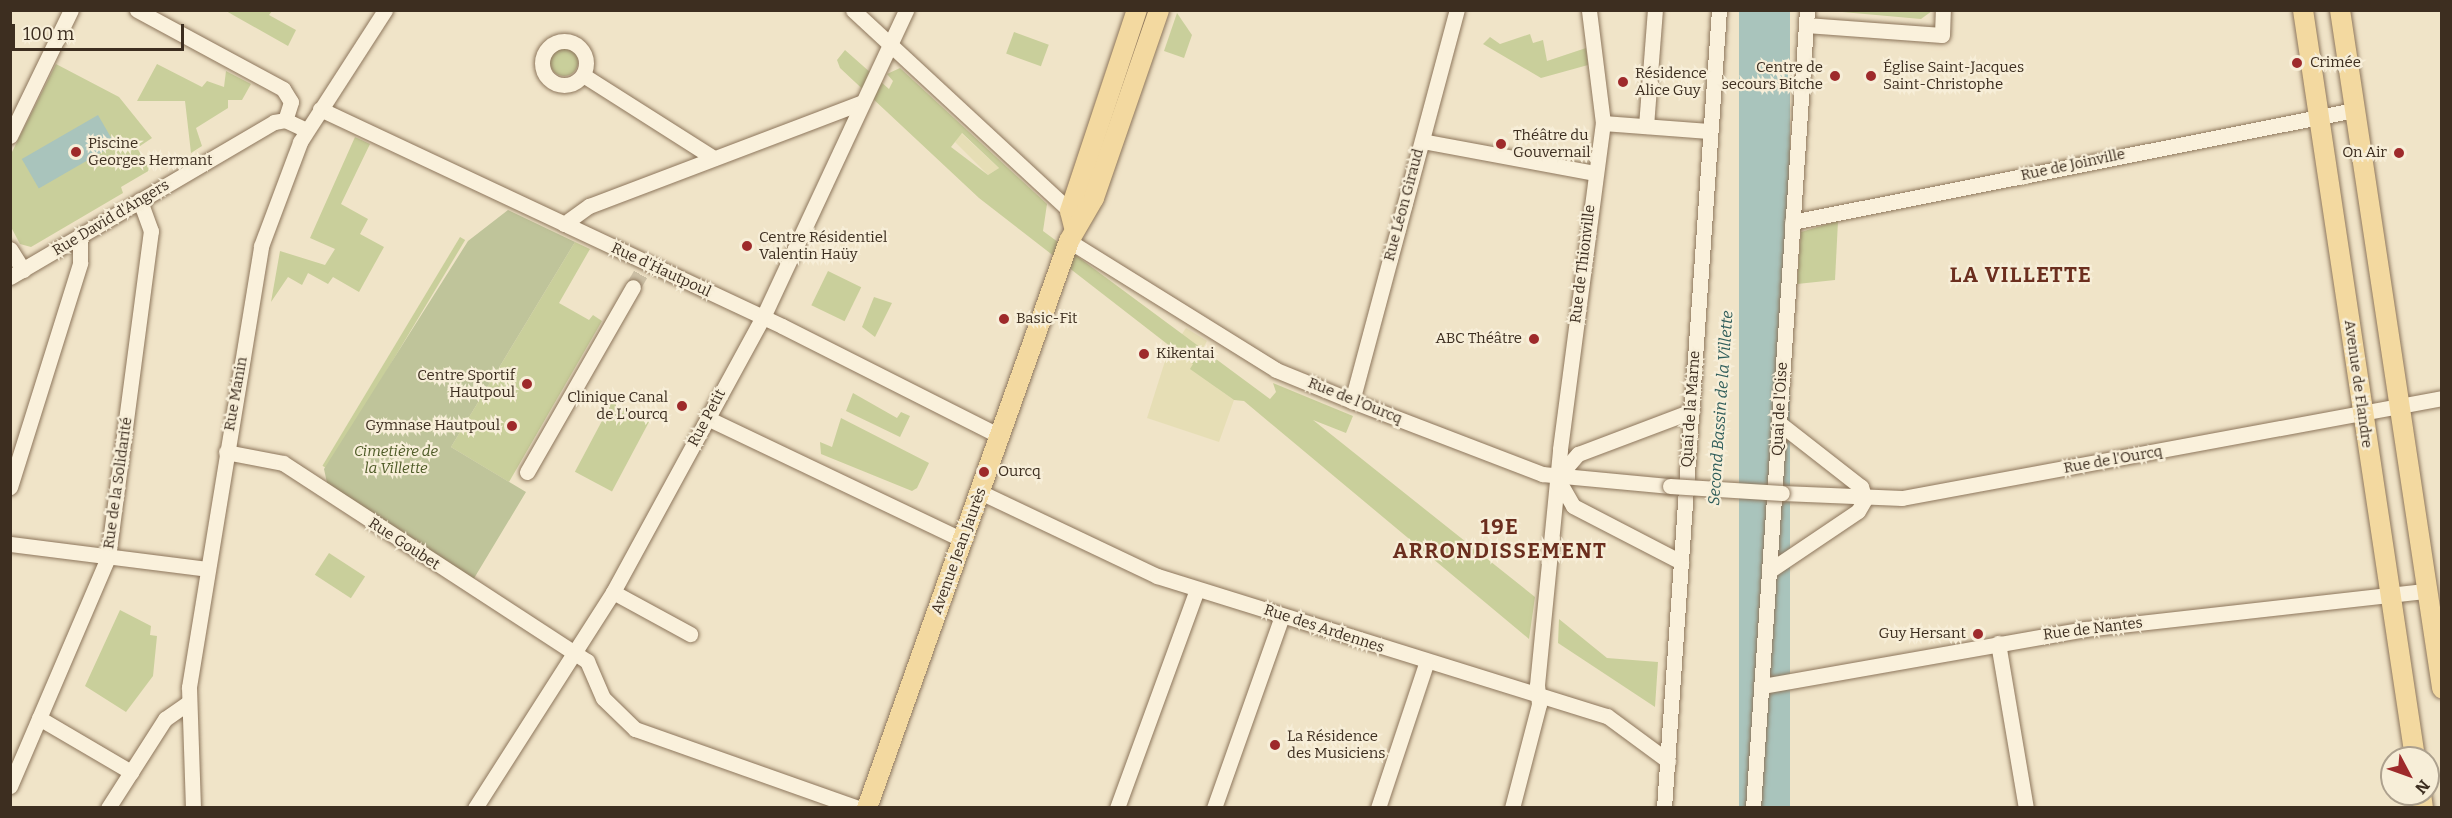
<!DOCTYPE html>
<html>
<head>
<meta charset="utf-8">
<style>
	body { margin:0 }
	#map { position:relative; width:2452px; height:818px; overflow:hidden; background:#f0e4c8; font-family:Bitter,serif }
	div>[style] { position:absolute }
	.farmland>* { inset:0; background:#e6deb5 }
	.green>* { inset:0; background:#c9cf9b; transform-origin:0 0 }
	.round { border-radius:50% }
	.cemetery>* { inset:0; background:#bfc49a }
	.water>* { inset:0; background:#a9c4bc; transform-origin:0 0 }
	.pier>* { inset:0; background:#f0e4c8 }
	.minor-tunnel>* { height:15px; margin-top:-7.5px; transform-origin:0; background:repeating-linear-gradient(90deg,#ccc0a6 0 15px,transparent 0 23px) }
	.roads { filter:drop-shadow(0 0 2px #8d765c) drop-shadow(0 0 2px #8d765c) }
	.minor>* { height:15px; margin:-7.5px; padding:0 7.5px; transform-origin:7.5px; border-radius:7.5px; background:#faf1dc }
	.minor>.ring { margin:-7.5px; padding:0; box-sizing:content-box; background:none; border:15px solid #faf1dc; border-radius:50% }
	.major>* { height:20px; margin:-10px; padding:0 10px; transform-origin:10px; border-radius:10px; background:#f3d9a0 }
	.bridges { filter:drop-shadow(0 0 2px #8d765c) drop-shadow(0 0 2px #8d765c) }
	.minor-bridge>* { height:15px; margin:-7.5px; padding:0 7.5px; transform-origin:7.5px; border-radius:7.5px; background:#faf1dc }
	.dots>* { width:16px; height:16px; translate:-50% -50%; box-sizing:border-box; border:3px solid #f7eed8; border-radius:50% }
	span { translate:-50% -50%; white-space:nowrap; text-align:center; line-height:1.15; -webkit-text-stroke:4.5px #f7eed8; paint-order:stroke }
	.poi-label { font-size:15px; color:#3d2e20 }
	.left { translate:0 -50%; text-align:left }
	.right { translate:-100% -50%; text-align:right }
	.street-label { font-size:15px; color:#3d2e20 }
	.park-label { font-size:15px; color:#4d5a26; font-style:italic }
	.water-label { font-size:16px; color:#2f5d5a; font-style:italic }
	.district-label { font-size:21px; color:#6b2e1e; font-weight:700; letter-spacing:1.5px }
	.frame { position:absolute; inset:0; border:12px solid #3d2e20; pointer-events:none }
	.north { position:absolute; left:2380px; top:746px; width:60px; height:60px; box-sizing:border-box; background:#f7eed8; border:2px solid #ada18e; border-radius:50%; rotate:131deg; font-size:16px; font-weight:700; line-height:24px; text-align:center; color:#3d2e20 }
	.north::after { content:''; display:block; margin:auto; width:21px; height:27px; background:#9e2a2b; clip-path:polygon(50% 0,100% 100%,50% 72%,0 100%) }
	.scale { position:absolute; left:12px; top:24px; width:172px; height:27px; box-sizing:border-box; border:3px solid #3d2e20; border-top:0; padding-left:8px; font-size:18px; line-height:21px; white-space:nowrap; color:#3d2e20; -webkit-text-stroke:4px #f7eed8; paint-order:stroke }
</style>
</head>
<body>
<div id="map">
	<div class="farmland">
		<i style="clip-path:polygon(961px 133px,999px 168px,988px 175px,955px 142px)"></i>
		<i style="clip-path:polygon(1186px 328px,1207px 341px,1202px 350px,1217px 388px,1234px 400px,1219px 442px,1147px 418px,1166px 358px)"></i>
	</div>
	<div class="green">
		<i style="clip-path:polygon(1820px 10px,1932px 10px,1932px 11px,1921px 19px)"></i>
		<i style="clip-path:polygon(226px 11px,272px 11px,269px 15px,296px 30px,288px 46px)"></i>
		<i style="clip-path:polygon(1177px 13px,1192px 35px,1184px 58px,1164px 51px)"></i>
		<i style="left:1014px;top:32px;width:37px;height:23px;rotate:20deg"></i>
		<i style="clip-path:polygon(1530px 34px,1533px 43px,1543px 40px,1547px 61px,1586px 48px,1588px 65px,1541px 78px,1483px 44px,1490px 37px,1500px 44px)"></i>
		<i class="round" style="left:550px;top:48px;width:28px;height:28px"></i>
		<i style="clip-path:polygon(evenodd,845px 50px,889px 89px,893px 81px,887px 74px,900px 68px,1047px 204px,1043px 231px,1270px 399px,1276px 392px,1273px 383px,1353px 416px,1346px 433px,1313px 420px,1535px 597px,1529px 639px,1244px 401px,1234px 400px,1190px 369px,1193px 364px,979px 198px,840px 68px,837px 60px,845px 50px,962px 133px,998px 167px,999px 168px,988px 175px,951px 147px,962px 133px)"></i>
		<i style="clip-path:polygon(56px 64px,119px 97px,152px 138px,137px 148px,150px 170px,121px 187px,123px 193px,31px 247px,20px 244px,11px 227px,10px 156px)"></i>
		<i style="clip-path:polygon(157px 64px,202px 87px,207px 81px,224px 87px,226px 71px,251px 84px,242px 100px,228px 100px,228px 108px,196px 128px,202px 146px,191px 153px,185px 101px,137px 101px)"></i>
		<i style="clip-path:polygon(355px 137px,370px 144px,341px 204px,368px 219px,360px 234px,384px 247px,359px 292px,333px 277px,328px 284px,308px 273px,302px 285px,288px 277px,271px 302px,280px 251px,325px 265px,335px 249px,310px 238px)"></i>
		<i style="clip-path:polygon(1838px 221px,1835px 280px,1797px 284px,1801px 232px)"></i>
		<i style="left:460px;top:237px;width:6px;height:267px;rotate:31deg"></i>
		<i style="clip-path:polygon(575px 242px,590px 249px,559px 303px,589px 320px,593px 315px,602px 321px,509px 482px,451px 447px)"></i>
		<i style="left:828px;top:271px;width:37px;height:38px;rotate:26deg"></i>
		<i style="clip-path:polygon(874px 297px,892px 303px,875px 337px,862px 327px)"></i>
		<i style="clip-path:polygon(853px 393px,897px 418px,901px 412px,910px 416px,900px 437px,846px 411px)"></i>
		<i style="left:612px;top:402px;width:42px;height:79px;rotate:28deg"></i>
		<i style="clip-path:polygon(841px 418px,929px 463px,917px 488px,912px 491px,821px 454px,820px 442px,832px 447px)"></i>
		<i style="left:329px;top:553px;width:43px;height:26px;rotate:33deg"></i>
		<i style="clip-path:polygon(120px 610px,151px 626px,150px 635px,157px 636px,153px 676px,126px 712px,85px 686px)"></i>
		<i style="clip-path:polygon(1559px 619px,1607px 658px,1658px 662px,1655px 707px,1558px 643px)"></i>
	</div>
	<div class="cemetery">
		<i style="clip-path:polygon(508px 210px,575px 242px,451px 447px,526px 492px,473px 580px,327px 483px,324px 469px,468px 241px)"></i>
	</div>
	<div class="water">
		<i style="left:1739px;top:11px;width:51px;height:799px"></i>
		<i style="left:98px;top:115px;width:34px;height:88px;rotate:60deg"></i>
	</div>
	<div class="pier">
		<i style="clip-path:polygon(1684px 739px,1739px 778px,1737px 803px,1683px 764px)"></i>
	</div>
	<div class="minor-tunnel">
		<i style="left:633px;top:287px;width:16px;rotate:-60deg"></i>
	</div>
	<div class="roads">
		<div class="minor">
			<i style="left:137px;top:10px;width:166px;rotate:28.4deg"></i>
			<i style="left:283px;top:89px;width:15px;rotate:58deg"></i>
			<i style="left:291px;top:102px;width:19px;rotate:108deg"></i>
			<i style="left:853px;top:10px;width:296px;rotate:42.8deg"></i>
			<i style="left:1806px;top:25px;width:136px;rotate:4.2deg"></i>
			<i style="left:1942px;top:35px;width:25px;rotate:-88deg"></i>
			<i class="ring" style="left:542px;top:41px;width:29px;height:29px"></i>
			<i style="left:583px;top:75px;width:155px;rotate:32.4deg"></i>
			<i style="left:320px;top:109px;width:510px;rotate:25.16deg"></i>
			<i style="left:782px;top:326px;width:244px;rotate:26.8deg"></i>
			<i style="left:1603px;top:123px;width:106px;rotate:4.3deg"></i>
			<i style="left:1646px;top:126px;width:116px;rotate:-85.6deg"></i>
			<i style="left:10px;top:136px;width:140px;rotate:-64.2deg"></i>
			<i style="left:1422px;top:141px;width:175px;rotate:10.5deg"></i>
			<i style="left:1792px;top:222px;width:573px;rotate:-11.27deg"></i>
			<i style="left:564px;top:224px;width:31px;rotate:-36deg"></i>
			<i style="left:589px;top:206px;width:290px;rotate:-20.8deg"></i>
			<i style="left:1069px;top:241px;width:244px;rotate:31.9deg"></i>
			<i style="left:1276px;top:370px;width:82px;rotate:22.2deg"></i>
			<i style="left:1352px;top:401px;width:204px;rotate:21deg"></i>
			<i style="left:1542px;top:474px;width:129px;rotate:5.4deg"></i>
			<i style="left:10px;top:249px;width:25px;rotate:58deg"></i>
			<i style="left:10px;top:277px;width:306px;rotate:-30.4deg"></i>
			<i style="left:274px;top:122px;width:11px;rotate:-10deg"></i>
			<i style="left:285px;top:120px;width:23px;rotate:25deg"></i>
			<i style="left:1352px;top:401px;width:405px;rotate:-75deg"></i>
			<i style="left:707px;top:418px;width:284px;rotate:25.5deg"></i>
			<i style="left:226px;top:452px;width:58px;rotate:10.9deg"></i>
			<i style="left:283px;top:463px;width:363px;rotate:33.1deg"></i>
			<i style="left:587px;top:661px;width:40px;rotate:66.6deg"></i>
			<i style="left:603px;top:698px;width:45px;rotate:44.1deg"></i>
			<i style="left:635px;top:729px;width:237px;rotate:19.5deg"></i>
			<i style="left:527px;top:472px;width:213px;rotate:-60.2deg"></i>
			<i style="left:1557px;top:478px;width:32px;rotate:-49deg"></i>
			<i style="left:1578px;top:454px;width:122px;rotate:-20.7deg"></i>
			<i style="left:1557px;top:478px;width:32px;rotate:60deg"></i>
			<i style="left:1573px;top:506px;width:122px;rotate:27.4deg"></i>
			<i style="left:10px;top:487px;width:235px;rotate:-72.6deg"></i>
			<i style="left:80px;top:263px;width:27px;rotate:-90deg"></i>
			<i style="left:980px;top:492px;width:196px;rotate:25.4deg"></i>
			<i style="left:1157px;top:576px;width:471px;rotate:17.3deg"></i>
			<i style="left:1607px;top:716px;width:76px;rotate:36.4deg"></i>
			<i style="left:1782px;top:493px;width:120px;rotate:2.4deg"></i>
			<i style="left:1902px;top:498px;width:549px;rotate:-10.49deg"></i>
			<i style="left:10px;top:544px;width:199px;rotate:7.2deg"></i>
			<i style="left:1769px;top:571px;width:107px;rotate:-34deg"></i>
			<i style="left:1858px;top:511px;width:14px;rotate:-60deg"></i>
			<i style="left:1865px;top:499px;width:13px;rotate:-108deg"></i>
			<i style="left:1861px;top:487px;width:104px;rotate:-142deg"></i>
			<i style="left:613px;top:592px;width:88px;rotate:28.6deg"></i>
			<i style="left:1998px;top:643px;width:167px;rotate:80.4deg"></i>
			<i style="left:1762px;top:686px;width:328px;rotate:-10deg"></i>
			<i style="left:2085px;top:629px;width:343px;rotate:-6.4deg"></i>
			<i style="left:39px;top:718px;width:107px;rotate:30.4deg"></i>
			<i style="left:10px;top:786px;width:249px;rotate:-66.8deg"></i>
			<i style="left:108px;top:557px;width:329px;rotate:-82.5deg"></i>
			<i style="left:151px;top:231px;width:33px;rotate:-110deg"></i>
			<i style="left:108px;top:808px;width:106px;rotate:-57.4deg"></i>
			<i style="left:165px;top:719px;width:28px;rotate:-35deg"></i>
			<i style="left:193px;top:808px;width:121px;rotate:-91.9deg"></i>
			<i style="left:189px;top:687px;width:447px;rotate:-80.7deg"></i>
			<i style="left:261px;top:246px;width:111px;rotate:-69.4deg"></i>
			<i style="left:300px;top:142px;width:157px;rotate:-57.2deg"></i>
			<i style="left:475px;top:808px;width:256px;rotate:-57.4deg"></i>
			<i style="left:613px;top:592px;width:313px;rotate:-61.4deg"></i>
			<i style="left:763px;top:317px;width:339px;rotate:-65deg"></i>
			<i style="left:1117px;top:808px;width:233px;rotate:-69.9deg"></i>
			<i style="left:1214px;top:808px;width:204px;rotate:-70.5deg"></i>
			<i style="left:1378px;top:808px;width:155px;rotate:-71.6deg"></i>
			<i style="left:1512px;top:808px;width:107px;rotate:-75.4deg"></i>
			<i style="left:1539px;top:704px;width:19px;rotate:-96deg"></i>
			<i style="left:1537px;top:685px;width:237px;rotate:-84.4deg"></i>
			<i style="left:1560px;top:449px;width:329px;rotate:-82.5deg"></i>
			<i style="left:1603px;top:123px;width:114px;rotate:-97.1deg"></i>
			<i style="left:1664px;top:808px;width:800px;rotate:-86.06deg"></i>
			<i style="left:1753px;top:808px;width:800px;rotate:-86.13deg"></i>
		</div>
		<div class="major">
			<i style="left:2303px;top:10px;width:756px;rotate:81.48deg"></i>
			<i style="left:2340px;top:10px;width:686px;rotate:81.44deg"></i>
			<i style="left:1074px;top:227px;width:16px;rotate:-104deg"></i>
			<i style="left:1070px;top:211px;width:212px;rotate:-71.6deg"></i>
			<i style="left:2421px;top:794px;width:14px;rotate:82deg"></i>
			<i style="left:867px;top:808px;width:602px;rotate:-70.39deg"></i>
			<i style="left:1069px;top:241px;width:50px;rotate:-59.8deg"></i>
			<i style="left:1094px;top:198px;width:199px;rotate:-70.9deg"></i>
		</div>
	</div>
	<div class="bridges">
		<div class="minor-bridge">
			<i style="left:1670px;top:486px;width:112px;rotate:3.6deg"></i>
		</div>
	</div>
	<div class="dots">
		<i style="left:2297px;top:63px;background:#9e2a2b"></i>
		<i style="left:1835px;top:76px;background:#9e2a2b"></i>
		<i style="left:1871px;top:76px;background:#9e2a2b"></i>
		<i style="left:1623px;top:82px;background:#9e2a2b"></i>
		<i style="left:1501px;top:144px;background:#9e2a2b"></i>
		<i style="left:76px;top:152px;background:#9e2a2b"></i>
		<i style="left:2399px;top:153px;background:#9e2a2b"></i>
		<i style="left:747px;top:246px;background:#9e2a2b"></i>
		<i style="left:1004px;top:319px;background:#9e2a2b"></i>
		<i style="left:1534px;top:339px;background:#9e2a2b"></i>
		<i style="left:1144px;top:354px;background:#9e2a2b"></i>
		<i style="left:527px;top:384px;background:#9e2a2b"></i>
		<i style="left:682px;top:406px;background:#9e2a2b"></i>
		<i style="left:512px;top:426px;background:#9e2a2b"></i>
		<i style="left:984px;top:472px;background:#9e2a2b"></i>
		<i style="left:1978px;top:634px;background:#9e2a2b"></i>
		<i style="left:1275px;top:745px;background:#9e2a2b"></i>
	</div>
	<div class="poi-label">
		<span class="left" style="left:2310px;top:63px">Crimée</span>
		<span class="right" style="left:1823px;top:76px">Centre de<br>secours Bitche</span>
		<span class="left" style="left:1883px;top:76px">Église Saint-Jacques<br>Saint-Christophe</span>
		<span class="left" style="left:1635px;top:82px">Résidence<br>Alice Guy</span>
		<span class="left" style="left:1513px;top:144px">Théâtre du<br>Gouvernail</span>
		<span class="left" style="left:88px;top:152px">Piscine<br>Georges Hermant</span>
		<span class="right" style="left:2387px;top:153px">On Air</span>
		<span class="left" style="left:759px;top:246px">Centre Résidentiel<br>Valentin Haüy</span>
		<span class="left" style="left:1016px;top:319px">Basic-Fit</span>
		<span class="right" style="left:1522px;top:339px">ABC Théâtre</span>
		<span class="left" style="left:1156px;top:354px">Kikentai</span>
		<span class="right" style="left:515px;top:384px">Centre Sportif<br>Hautpoul</span>
		<span class="right" style="left:668px;top:406px">Clinique Canal<br>de L'ourcq</span>
		<span class="right" style="left:500px;top:426px">Gymnase Hautpoul</span>
		<span class="left" style="left:998px;top:472px">Ourcq</span>
		<span class="right" style="left:1966px;top:634px">Guy Hersant</span>
		<span class="left" style="left:1287px;top:745px">La Résidence<br>des Musiciens</span>
	</div>
	<div class="street-label">
		<span style="left:2073px;top:165px;rotate:-12deg">Rue de Joinville</span>
		<span style="left:1404px;top:205px;rotate:-75deg">Rue Léon Giraud</span>
		<span style="left:111px;top:218px;rotate:-31deg">Rue David d'Angers</span>
		<span style="left:1583px;top:264px;rotate:-83deg">Rue de Thionville</span>
		<span style="left:661px;top:270px;rotate:25deg">Rue d'Hautpoul</span>
		<span style="left:2358px;top:384px;rotate:82deg">Avenue de Flandre</span>
		<span style="left:236px;top:394px;rotate:-80deg">Rue Manin</span>
		<span style="left:1355px;top:401px;rotate:22deg">Rue de l'Ourcq</span>
		<span style="left:1691px;top:409px;rotate:-86deg">Quai de la Marne</span>
		<span style="left:1780px;top:409px;rotate:-87deg">Quai de l'Oise</span>
		<span style="left:707px;top:418px;rotate:-62deg">Rue Petit</span>
		<span style="left:2113px;top:460px;rotate:-10deg">Rue de l'Ourcq</span>
		<span style="left:118px;top:483px;rotate:-82deg">Rue de la Solidarité</span>
		<span style="left:404px;top:544px;rotate:33deg">Rue Goubet</span>
		<span style="left:959px;top:551px;rotate:-70deg">Avenue Jean Jaurès</span>
		<span style="left:1324px;top:629px;rotate:18deg">Rue des Ardennes</span>
		<span style="left:2093px;top:629px;rotate:-7deg">Rue de Nantes</span>
	</div>
	<div class="park-label">
		<span style="left:396px;top:460px">Cimetière de<br>la Villette</span>
	</div>
	<div class="water-label">
		<span style="left:1721px;top:408px;rotate:-86deg">Second Bassin de la Villette</span>
	</div>
	<div class="district-label">
		<span style="left:2021px;top:275px">LA VILLETTE</span>
		<span style="left:1500px;top:539px">19E<br>ARRONDISSEMENT</span>
	</div>
	<div class="frame"></div>
	<div class="north">N</div>
	<div class="scale">100 m</div>
</div>
</body>
</html>
